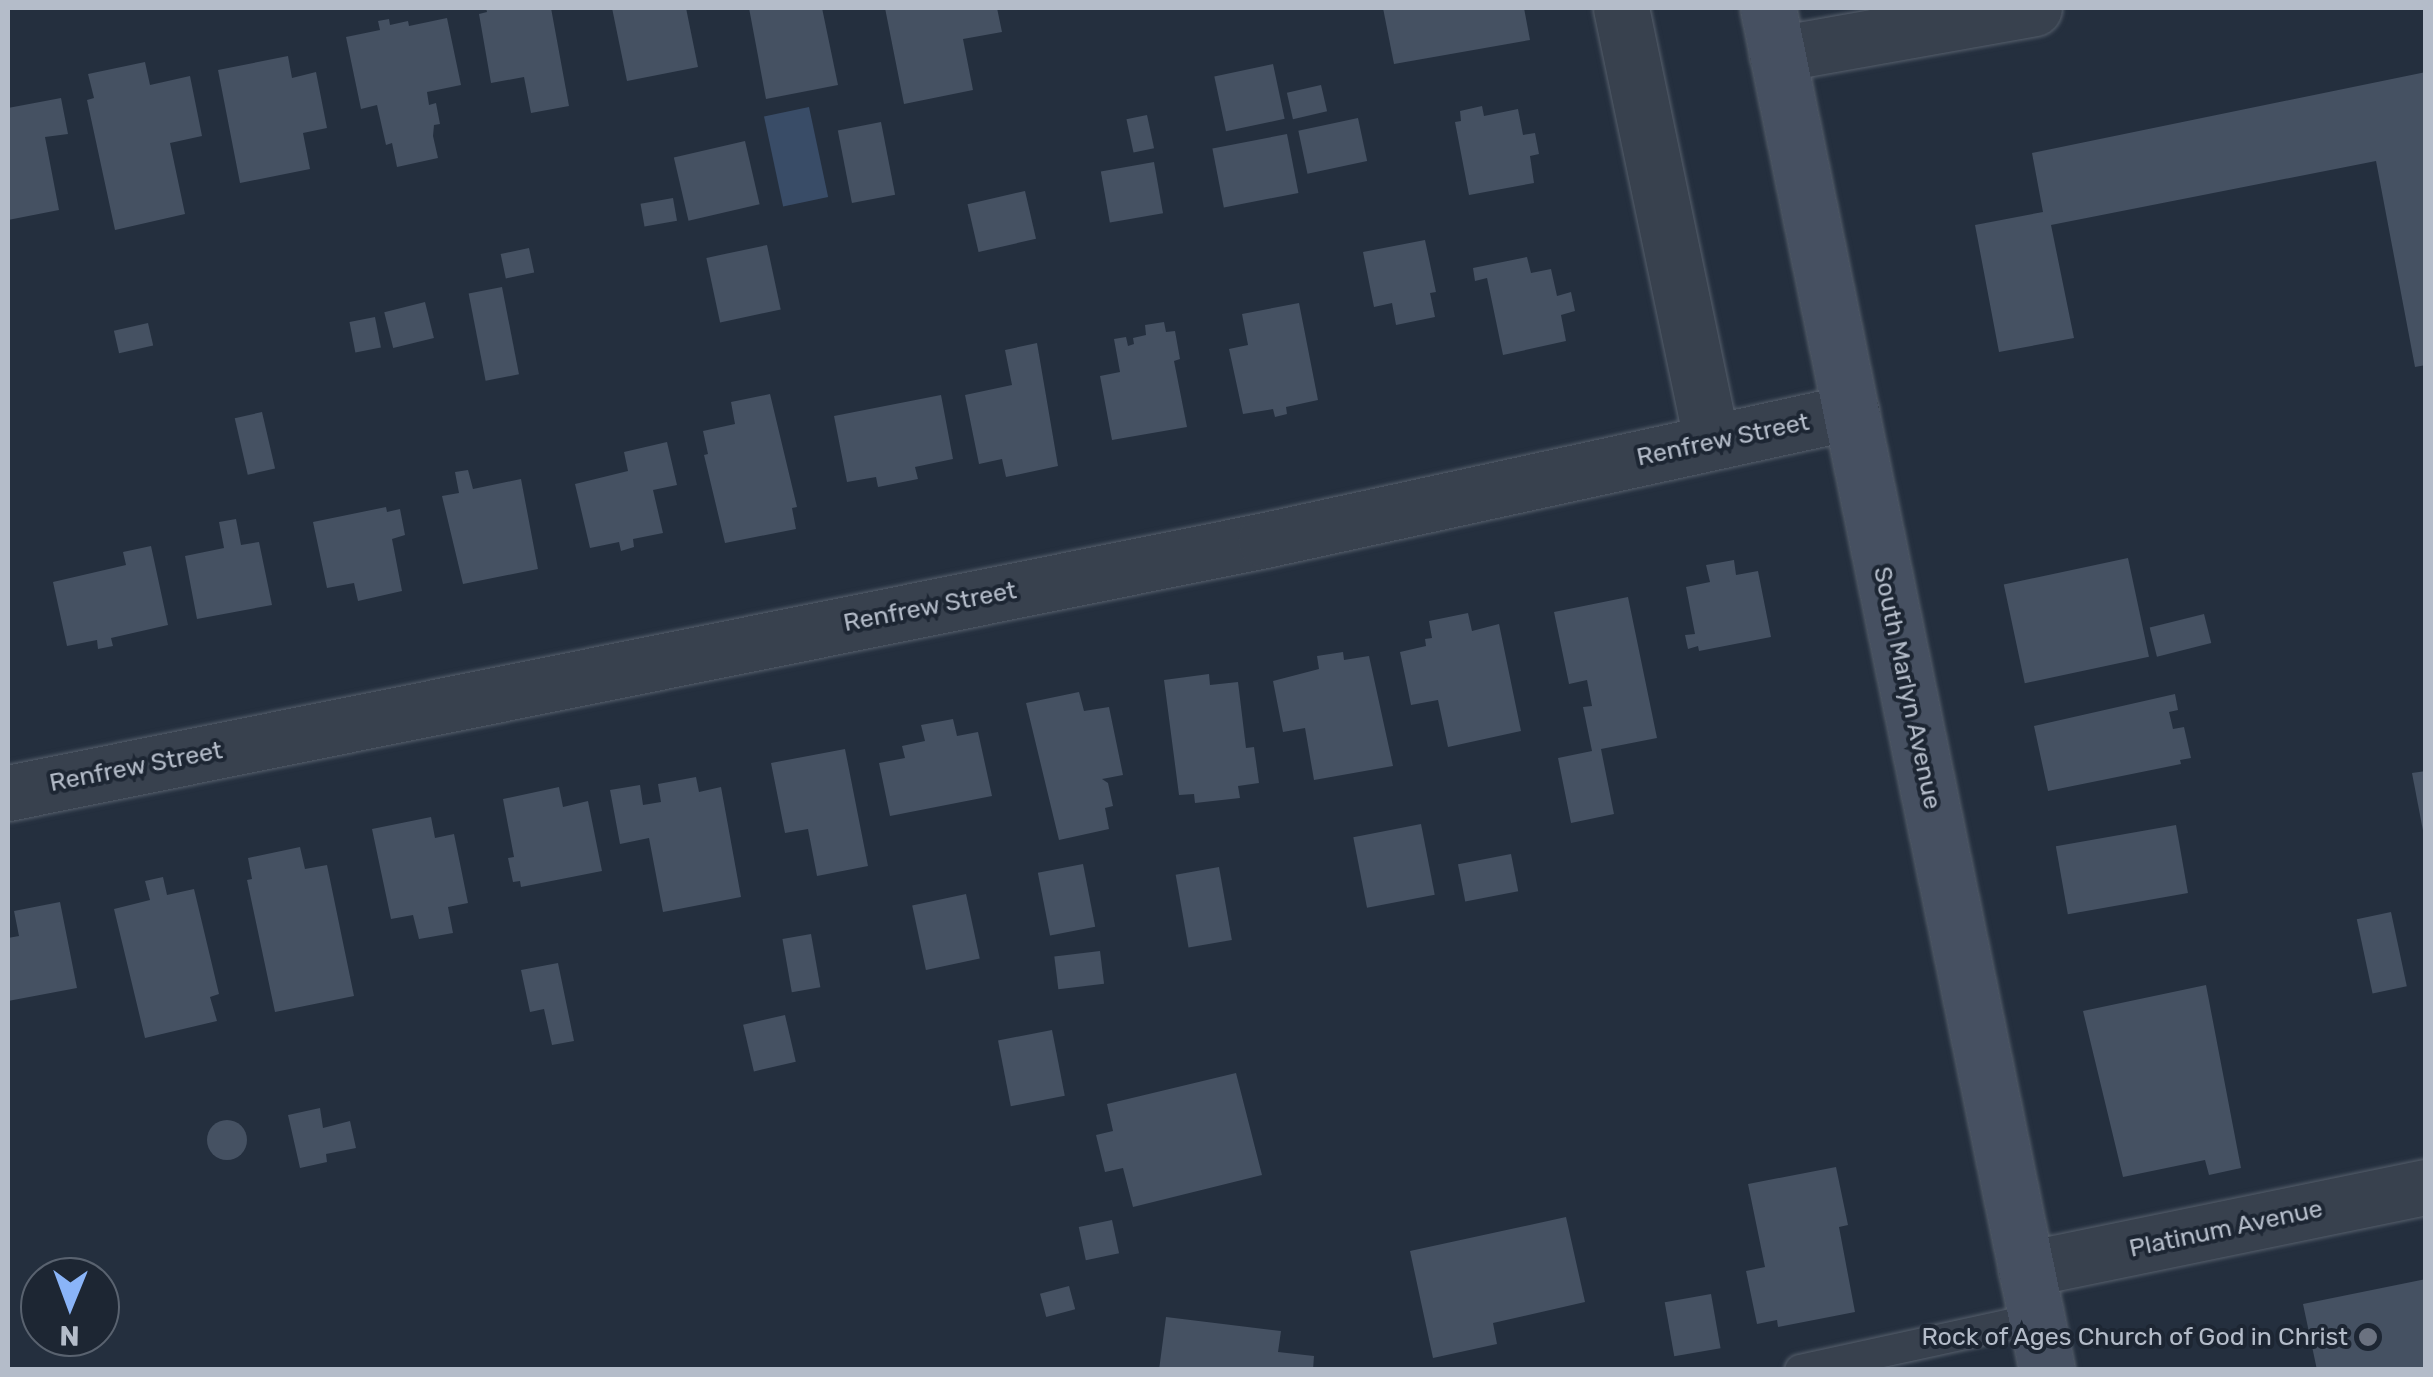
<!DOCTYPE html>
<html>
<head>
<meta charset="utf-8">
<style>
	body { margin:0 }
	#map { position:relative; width:2433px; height:1377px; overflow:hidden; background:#242f3e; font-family:Rubik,sans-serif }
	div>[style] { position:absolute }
	.water>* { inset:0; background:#394c67; transform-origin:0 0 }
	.building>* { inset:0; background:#455162; transform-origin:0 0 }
	.round { border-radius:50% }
	.roads { filter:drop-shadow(0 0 2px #565f6c) drop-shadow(0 0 2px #565f6c) }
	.lane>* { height:30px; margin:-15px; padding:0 15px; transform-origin:15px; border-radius:15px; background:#38414e }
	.street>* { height:55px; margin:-27.5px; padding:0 27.5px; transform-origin:27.5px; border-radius:27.5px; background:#38414e }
	.secondary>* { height:55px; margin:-27.5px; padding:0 27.5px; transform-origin:27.5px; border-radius:27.5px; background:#465061 }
	.dots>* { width:28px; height:28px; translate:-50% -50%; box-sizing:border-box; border:5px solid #1d2633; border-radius:50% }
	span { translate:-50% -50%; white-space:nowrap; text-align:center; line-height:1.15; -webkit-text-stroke:8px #1d2633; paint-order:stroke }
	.street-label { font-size:25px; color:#b4bcc9 }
	.poi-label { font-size:25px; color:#b4bcc9 }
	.right { translate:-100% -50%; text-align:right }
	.frame { position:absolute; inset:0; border:10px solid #b4bcc9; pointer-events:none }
	.north { position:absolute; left:20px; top:1257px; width:100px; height:100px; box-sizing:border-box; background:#1d2633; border:2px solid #59626f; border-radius:50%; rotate:181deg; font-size:28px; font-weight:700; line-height:40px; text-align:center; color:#b4bcc9 }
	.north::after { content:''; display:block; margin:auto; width:35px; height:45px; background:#8ab4f8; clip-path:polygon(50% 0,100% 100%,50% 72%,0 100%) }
</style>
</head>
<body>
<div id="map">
	<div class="water">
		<i style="left:809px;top:107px;width:92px;height:46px;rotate:78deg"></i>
	</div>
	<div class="building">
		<i style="clip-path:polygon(486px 8px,551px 8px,569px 106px,531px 113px,524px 77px,491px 83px,479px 14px,487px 12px)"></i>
		<i style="clip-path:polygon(612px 8px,686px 8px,698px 67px,627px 81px)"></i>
		<i style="clip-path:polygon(749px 8px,822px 8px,838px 85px,766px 99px)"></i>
		<i style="clip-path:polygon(885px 8px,997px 8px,1002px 32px,963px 39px,973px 90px,904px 104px)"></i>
		<i style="clip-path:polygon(1383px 8px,1524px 8px,1530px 40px,1394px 64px)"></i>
		<i style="clip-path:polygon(447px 18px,461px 85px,427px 92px,429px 105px,436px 103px,440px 124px,434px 125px,433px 136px,438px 158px,397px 167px,392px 143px,386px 145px,377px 105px,361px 109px,346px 37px,380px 30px,378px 21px,389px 19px,390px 25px,408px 21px,409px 26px)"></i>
		<i style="clip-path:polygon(288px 56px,292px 78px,316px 72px,327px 128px,303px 133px,310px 169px,240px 183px,218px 70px)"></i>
		<i style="clip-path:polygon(145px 62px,150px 85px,190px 76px,202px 136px,170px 143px,185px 214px,115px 230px,87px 100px,94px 98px,88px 74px)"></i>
		<i style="left:1273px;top:64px;width:56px;height:60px;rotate:78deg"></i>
		<i style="clip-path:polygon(2426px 72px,2426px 365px,2415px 367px,2376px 161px,2051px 225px,2074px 338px,1999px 352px,1975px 225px,2043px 212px,2032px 153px)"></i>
		<i style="left:1321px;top:85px;width:27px;height:35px;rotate:77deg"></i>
		<i style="clip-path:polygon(61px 98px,68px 134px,45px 137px,59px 210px,8px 220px,8px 108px)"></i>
		<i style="clip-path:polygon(1482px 106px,1484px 116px,1518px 109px,1523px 135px,1535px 133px,1539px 154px,1530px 156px,1534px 183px,1469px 195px,1455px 122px,1461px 121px,1460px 111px)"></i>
		<i style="left:1147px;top:115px;width:34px;height:21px;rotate:78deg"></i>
		<i style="left:1358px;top:118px;width:44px;height:61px;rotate:78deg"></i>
		<i style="left:881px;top:122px;width:74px;height:44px;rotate:79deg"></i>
		<i style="left:1287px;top:134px;width:60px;height:76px;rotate:79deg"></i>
		<i style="left:745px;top:141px;width:65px;height:73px;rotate:77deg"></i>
		<i style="left:1154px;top:162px;width:52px;height:54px;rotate:80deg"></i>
		<i style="left:1025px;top:191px;width:49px;height:59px;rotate:77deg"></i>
		<i style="left:673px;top:198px;width:23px;height:33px;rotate:80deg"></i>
		<i style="clip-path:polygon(1425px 240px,1436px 292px,1430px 293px,1435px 317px,1396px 325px,1392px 303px,1374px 307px,1363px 252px)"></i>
		<i style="left:767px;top:245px;width:66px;height:62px;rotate:78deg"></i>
		<i style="left:529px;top:248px;width:25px;height:29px;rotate:78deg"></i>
		<i style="clip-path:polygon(1527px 257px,1531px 273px,1551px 269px,1557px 296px,1571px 292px,1575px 311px,1561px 315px,1566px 341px,1503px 355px,1487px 278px,1475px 281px,1473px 268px)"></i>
		<i style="left:502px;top:287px;width:89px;height:34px;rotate:79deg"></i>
		<i style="left:425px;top:302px;width:37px;height:42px;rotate:76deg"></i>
		<i style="clip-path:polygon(1299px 303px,1318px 400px,1286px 407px,1287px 414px,1275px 417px,1273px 409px,1243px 414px,1229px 349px,1248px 345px,1242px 314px)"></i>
		<i style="left:375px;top:317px;width:31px;height:26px;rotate:79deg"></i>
		<i style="clip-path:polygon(1164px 322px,1166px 332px,1175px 331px,1180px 359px,1174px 361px,1187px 427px,1112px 440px,1100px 376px,1120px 372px,1114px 339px,1126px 337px,1128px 346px,1134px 344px,1133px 338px,1146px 335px,1145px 325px)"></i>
		<i style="left:148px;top:323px;width:23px;height:35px;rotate:77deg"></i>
		<i style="clip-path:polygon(1037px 343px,1058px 466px,1006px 477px,1002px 459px,979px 464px,965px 395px,1012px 385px,1005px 350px)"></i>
		<i style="clip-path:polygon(770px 394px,797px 507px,792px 508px,796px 529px,725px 543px,704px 455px,708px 454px,703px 431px,735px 424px,731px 402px)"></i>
		<i style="clip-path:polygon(941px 395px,953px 459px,915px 467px,918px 479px,878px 487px,876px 477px,847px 482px,834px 416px)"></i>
		<i style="left:262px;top:412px;width:58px;height:28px;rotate:77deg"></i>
		<i style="clip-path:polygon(667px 442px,677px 485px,653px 490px,663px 533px,633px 539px,634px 547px,621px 551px,619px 542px,590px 548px,575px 484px,628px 471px,624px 452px)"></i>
		<i style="clip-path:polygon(468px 470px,473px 489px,521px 479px,538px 569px,463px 584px,442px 496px,459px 493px,455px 472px)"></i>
		<i style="clip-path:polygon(386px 507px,387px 512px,400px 509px,405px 535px,392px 539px,402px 591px,358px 601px,354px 583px,327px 588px,313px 522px)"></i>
		<i style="clip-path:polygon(236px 519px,241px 545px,259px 542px,272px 605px,197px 619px,185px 556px,224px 548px,219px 522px)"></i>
		<i style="clip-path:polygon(151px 546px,168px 625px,111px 638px,113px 646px,98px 649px,97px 640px,67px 646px,53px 582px,126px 565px,123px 552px)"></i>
		<i style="left:2128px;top:558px;width:101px;height:127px;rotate:78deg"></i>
		<i style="clip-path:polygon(1734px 560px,1736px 575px,1758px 571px,1771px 637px,1699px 651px,1698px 646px,1688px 649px,1685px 635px,1695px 634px,1686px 587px,1710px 582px,1706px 565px)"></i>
		<i style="clip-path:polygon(1628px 597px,1657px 738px,1601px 749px,1614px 814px,1571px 823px,1558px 758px,1592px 751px,1583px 707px,1592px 706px,1587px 680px,1569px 684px,1554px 612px)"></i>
		<i style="clip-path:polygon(1468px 613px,1472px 631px,1499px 624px,1521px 731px,1448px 747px,1438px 700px,1411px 705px,1400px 652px,1426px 646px,1425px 639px,1432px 638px,1429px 621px)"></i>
		<i style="left:2204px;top:614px;width:30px;height:56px;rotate:76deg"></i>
		<i style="clip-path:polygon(1343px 652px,1344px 660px,1369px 656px,1393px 766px,1314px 780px,1305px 728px,1283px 732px,1273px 681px,1319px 669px,1317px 656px)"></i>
		<i style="clip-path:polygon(1209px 674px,1210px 685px,1238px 682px,1246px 748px,1254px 747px,1259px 783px,1238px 786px,1240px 798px,1195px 803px,1194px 794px,1179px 795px,1164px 680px)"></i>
		<i style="clip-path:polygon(1079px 692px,1084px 711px,1109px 707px,1123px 775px,1102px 779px,1108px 783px,1113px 806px,1105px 808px,1109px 829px,1059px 840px,1026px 703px)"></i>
		<i style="clip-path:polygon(2175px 694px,2178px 710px,2169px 712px,2173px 729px,2184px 727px,2191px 758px,2180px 760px,2181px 764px,2048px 791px,2034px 726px)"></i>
		<i style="clip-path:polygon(953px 719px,957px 736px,978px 732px,992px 796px,890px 816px,879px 763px,905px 758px,902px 746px,925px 741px,921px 725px)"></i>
		<i style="clip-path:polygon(845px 749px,868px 866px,817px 876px,808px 829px,785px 833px,771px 763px)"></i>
		<i style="clip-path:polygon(2426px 771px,2426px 836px,2424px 836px,2412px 773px)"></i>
		<i style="clip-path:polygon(696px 777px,699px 792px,721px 787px,741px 897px,663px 912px,649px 838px,620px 844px,610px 790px,640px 785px,643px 805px,661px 802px,658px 784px)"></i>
		<i style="clip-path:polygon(559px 787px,563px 807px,588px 801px,602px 871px,521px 887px,520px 881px,513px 882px,508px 858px,514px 857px,503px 799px)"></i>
		<i style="clip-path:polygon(431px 817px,435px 838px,454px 834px,468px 903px,448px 907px,453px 933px,419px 939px,413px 915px,391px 919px,372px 829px)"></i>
		<i style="left:1421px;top:824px;width:72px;height:69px;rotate:79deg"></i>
		<i style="left:2176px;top:825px;width:69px;height:122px;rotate:80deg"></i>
		<i style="clip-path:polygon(300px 847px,305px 869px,327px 865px,354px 996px,275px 1012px,247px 880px,252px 879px,248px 858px)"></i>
		<i style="left:1511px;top:854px;width:38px;height:54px;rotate:79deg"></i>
		<i style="left:1083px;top:864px;width:64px;height:46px;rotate:79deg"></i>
		<i style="left:1219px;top:867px;width:74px;height:44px;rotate:80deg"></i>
		<i style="clip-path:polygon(163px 877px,167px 895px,194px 889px,219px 994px,210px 997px,217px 1021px,145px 1038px,114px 909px,150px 900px,145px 881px)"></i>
		<i style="left:966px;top:894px;width:66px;height:55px;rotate:78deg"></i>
		<i style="clip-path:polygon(60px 902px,77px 988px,8px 1001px,8px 938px,19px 936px,14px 911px)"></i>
		<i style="left:2391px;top:912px;width:76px;height:35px;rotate:78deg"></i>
		<i style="left:811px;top:934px;width:54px;height:29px;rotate:80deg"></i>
		<i style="left:1100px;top:951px;width:33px;height:46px;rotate:83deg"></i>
		<i style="clip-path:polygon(558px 963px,574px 1041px,552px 1045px,544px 1009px,530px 1012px,521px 970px)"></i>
		<i style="clip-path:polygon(2206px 985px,2241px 1168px,2209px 1175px,2205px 1160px,2123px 1177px,2083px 1011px)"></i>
		<i style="left:785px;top:1015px;width:48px;height:43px;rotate:77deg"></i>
		<i style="left:1052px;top:1030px;width:67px;height:55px;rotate:79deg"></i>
		<i style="clip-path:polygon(1236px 1073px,1262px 1175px,1133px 1207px,1123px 1168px,1105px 1172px,1096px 1135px,1113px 1131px,1107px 1104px)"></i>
		<i style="clip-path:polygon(320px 1108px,323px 1128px,350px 1121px,356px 1148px,326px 1154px,327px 1162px,300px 1168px,288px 1115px)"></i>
		<i class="round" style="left:207px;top:1120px;width:40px;height:40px"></i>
		<i style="clip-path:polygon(1836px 1167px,1848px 1225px,1839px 1227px,1855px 1312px,1778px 1327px,1777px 1320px,1757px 1324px,1746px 1271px,1765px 1267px,1748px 1184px)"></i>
		<i style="clip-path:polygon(1566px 1217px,1585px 1302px,1493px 1323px,1497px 1344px,1433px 1358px,1410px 1251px)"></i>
		<i style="left:1112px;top:1220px;width:34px;height:34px;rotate:78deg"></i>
		<i style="clip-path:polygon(2426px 1279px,2426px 1370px,2317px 1370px,2303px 1304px)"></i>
		<i style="left:1069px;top:1286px;width:24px;height:30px;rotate:75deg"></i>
		<i style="left:1711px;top:1294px;width:55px;height:47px;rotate:80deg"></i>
		<i style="clip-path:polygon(1166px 1317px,1281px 1331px,1278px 1352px,1314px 1356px,1313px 1370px,1159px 1370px)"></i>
	</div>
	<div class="roads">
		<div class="lane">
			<i style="left:1800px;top:1370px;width:244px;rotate:-12.3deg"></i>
		</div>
		<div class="street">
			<i style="left:1621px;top:8px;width:441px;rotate:78.2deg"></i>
			<i style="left:1777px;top:54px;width:261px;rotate:-10.1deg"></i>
			<i style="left:8px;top:793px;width:1282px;rotate:-11.38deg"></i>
			<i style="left:1265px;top:540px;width:600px;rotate:-12.32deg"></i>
			<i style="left:2026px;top:1269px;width:408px;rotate:-11.6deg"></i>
		</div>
		<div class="secondary">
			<i style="left:1768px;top:8px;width:1390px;rotate:78.42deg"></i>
		</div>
	</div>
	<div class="dots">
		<i style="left:2368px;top:1337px;background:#6b7280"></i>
	</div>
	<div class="street-label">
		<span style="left:1723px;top:440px;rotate:-12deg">Renfrew Street</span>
		<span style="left:930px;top:607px;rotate:-11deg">Renfrew Street</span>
		<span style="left:1907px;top:688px;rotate:78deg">South Marlyn Avenue</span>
		<span style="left:136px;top:767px;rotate:-11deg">Renfrew Street</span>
		<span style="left:2226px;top:1229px;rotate:-12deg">Platinum Avenue</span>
	</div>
	<div class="poi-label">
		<span class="right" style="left:2348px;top:1337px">Rock of Ages Church of God in Christ</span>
	</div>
	<div class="frame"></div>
	<div class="north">N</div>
</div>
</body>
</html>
